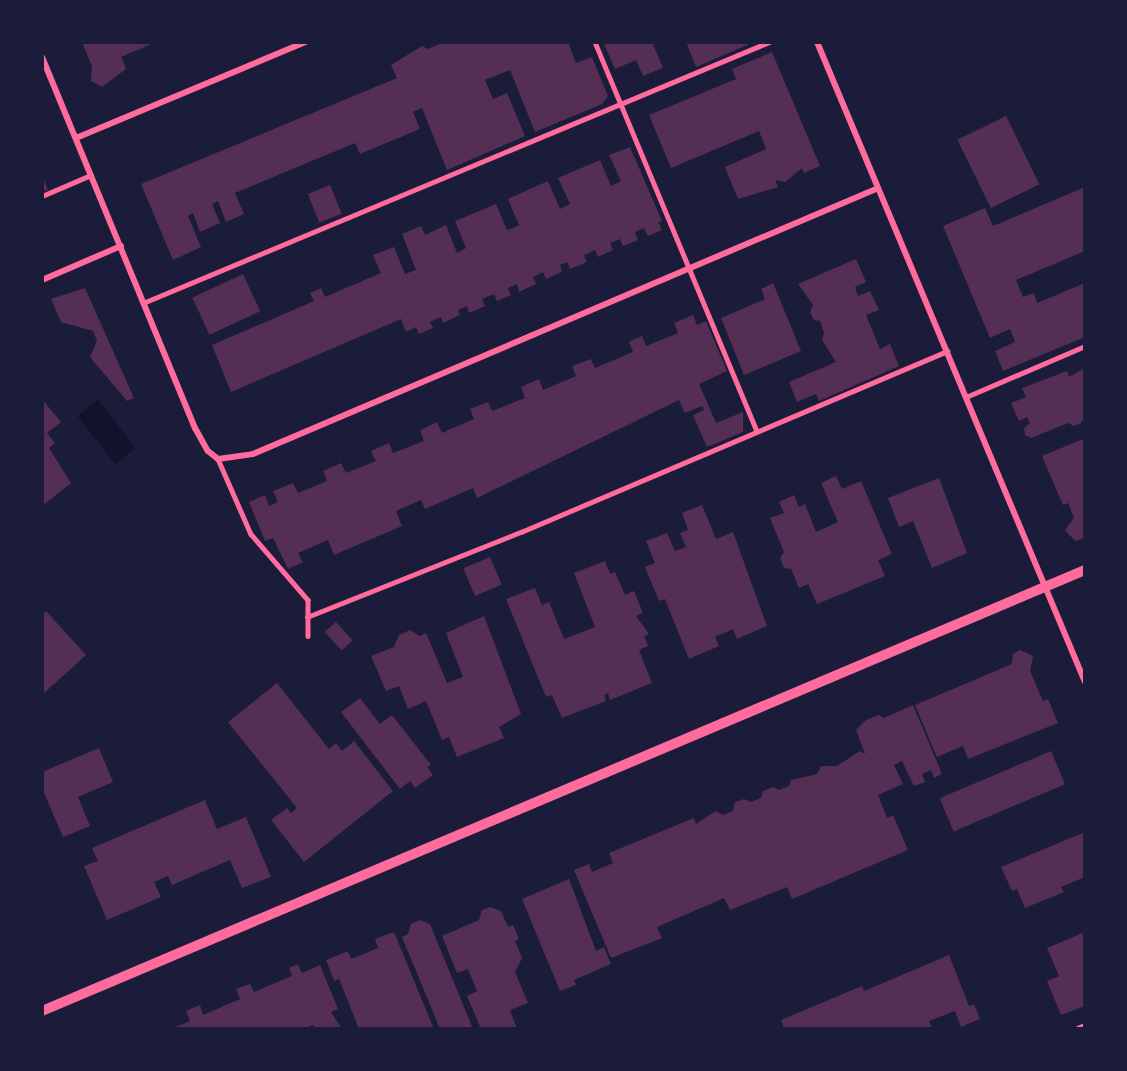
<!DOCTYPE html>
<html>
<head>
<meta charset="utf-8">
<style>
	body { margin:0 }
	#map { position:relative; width:1127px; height:1071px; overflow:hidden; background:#1b1b3a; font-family:Inter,sans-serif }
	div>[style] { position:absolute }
	.water>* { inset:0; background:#12122b; transform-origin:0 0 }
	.building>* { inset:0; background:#542f53; transform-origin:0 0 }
	.service>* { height:4.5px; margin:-2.25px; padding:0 2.25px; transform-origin:2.25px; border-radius:2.25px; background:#ff6b9d }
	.minor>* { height:6px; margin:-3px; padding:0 3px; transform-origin:3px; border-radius:3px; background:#ff6b9d }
	.tertiary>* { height:10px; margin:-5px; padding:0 5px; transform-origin:5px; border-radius:5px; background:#ff6b9d }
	span { translate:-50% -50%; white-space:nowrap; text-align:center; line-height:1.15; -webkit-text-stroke:4.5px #1b1b3a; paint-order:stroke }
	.frame { position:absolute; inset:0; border:44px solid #1b1b3a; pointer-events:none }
</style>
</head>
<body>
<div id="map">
	<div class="water">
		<i style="left:98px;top:400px;width:61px;height:26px;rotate:52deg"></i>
	</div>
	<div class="building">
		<i style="clip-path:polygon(82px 42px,156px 42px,121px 57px,126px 69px,102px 87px,91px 81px,92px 66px)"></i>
		<i style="clip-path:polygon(444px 42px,575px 42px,569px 45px,576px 63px,592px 57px,608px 96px,602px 104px,535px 132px,510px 70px,485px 80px,493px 99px,507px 93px,525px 136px,447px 170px,422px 108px,413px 112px,420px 129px,360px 154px,355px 143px,235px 193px,244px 214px,226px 222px,218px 201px,212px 204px,220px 223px,200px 232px,193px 213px,188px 216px,201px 247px,173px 260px,141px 184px,397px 78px,391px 65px,422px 46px,428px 49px)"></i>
		<i style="clip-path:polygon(603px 42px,652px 42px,663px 68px,643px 76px,636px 60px,615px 69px)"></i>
		<i style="clip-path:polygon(686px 42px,754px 42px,696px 67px)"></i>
		<i style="clip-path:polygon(772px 52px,820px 166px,804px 173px,802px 168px,785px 182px,775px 180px,778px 187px,738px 199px,725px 167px,766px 149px,759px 131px,671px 168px,649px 115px,736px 79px,732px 69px)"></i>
		<i style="left:1006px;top:116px;width:76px;height:54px;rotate:64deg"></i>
		<i style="clip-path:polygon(630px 147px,662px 221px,658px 222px,662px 230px,648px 236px,644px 228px,635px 232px,638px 240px,623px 246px,620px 239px,610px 243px,613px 250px,598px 257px,595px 250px,584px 255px,587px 262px,570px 269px,567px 262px,560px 265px,562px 272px,546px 279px,543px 272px,533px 277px,536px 284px,519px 292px,517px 284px,508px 288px,511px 295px,497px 301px,494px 294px,482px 299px,485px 306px,469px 313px,467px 306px,458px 310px,460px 315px,443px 323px,441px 317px,430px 322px,433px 328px,419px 334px,416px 327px,406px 332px,401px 319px,231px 392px,212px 345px,314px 301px,310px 293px,321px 288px,325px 297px,381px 273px,373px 255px,394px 247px,405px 274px,416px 270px,402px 234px,421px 226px,425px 235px,446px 225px,457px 253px,466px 248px,455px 221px,496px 204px,507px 230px,513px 228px,519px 225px,508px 199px,548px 181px,560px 209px,570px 204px,558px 178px,600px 160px,611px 186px,621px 181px,609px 155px)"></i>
		<i style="clip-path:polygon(42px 175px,48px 190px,42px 192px)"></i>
		<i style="left:330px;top:185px;width:31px;height:24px;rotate:68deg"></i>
		<i style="clip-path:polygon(1085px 187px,1085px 251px,1016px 280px,1023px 297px,1034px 293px,1037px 303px,1085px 283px,1085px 337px,1003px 371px,995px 351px,1015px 342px,1010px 329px,990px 338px,943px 226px,985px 208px,993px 226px)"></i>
		<i style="clip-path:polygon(856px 259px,866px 282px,855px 287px,858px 296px,870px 291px,879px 310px,866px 315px,880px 349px,890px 344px,899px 366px,819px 401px,816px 394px,797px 402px,789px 382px,836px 362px,822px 340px,824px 333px,820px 321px,814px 320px,810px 312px,813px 305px,798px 284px)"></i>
		<i style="left:243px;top:274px;width:41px;height:56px;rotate:65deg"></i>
		<i style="clip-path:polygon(773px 283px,801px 351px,744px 375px,721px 318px,765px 299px,761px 289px)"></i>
		<i style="clip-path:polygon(85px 288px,134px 398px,127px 401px,90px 357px,97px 341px,93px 331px,61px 322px,51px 299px)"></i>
		<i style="clip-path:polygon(693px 315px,697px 325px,706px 321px,727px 371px,699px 384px,716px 423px,743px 412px,743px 432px,707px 447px,693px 415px,704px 410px,702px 406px,685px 413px,679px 400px,477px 498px,473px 488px,425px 509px,421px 500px,396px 511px,402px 526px,334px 555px,328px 540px,298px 553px,303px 562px,288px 569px,273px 538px,265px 541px,249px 502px,265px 495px,269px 506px,278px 502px,273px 491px,293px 483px,298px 493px,327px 481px,323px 471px,341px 463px,346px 473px,376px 461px,371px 451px,389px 443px,393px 453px,424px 441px,420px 430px,437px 422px,442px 433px,448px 430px,474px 419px,470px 409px,488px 402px,492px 411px,525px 398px,521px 387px,539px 379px,543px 390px,576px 376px,572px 366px,591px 359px,595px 368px,633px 352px,629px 342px,642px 336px,646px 346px,678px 333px,674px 323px)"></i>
		<i style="clip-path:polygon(1085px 368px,1085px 416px,1081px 423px,1074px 426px,1068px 423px,1031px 438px,1025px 435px,1024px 428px,1030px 423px,1027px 417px,1019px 421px,1011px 403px,1026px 397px,1022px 388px,1067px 371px,1069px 377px)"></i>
		<i style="clip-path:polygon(42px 399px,61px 422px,47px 433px,55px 443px,49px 448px,71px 483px,42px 506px)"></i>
		<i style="clip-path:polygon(1083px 439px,1085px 538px,1075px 541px,1065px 530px,1074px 518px,1068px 503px,1063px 505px,1042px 456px)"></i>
		<i style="clip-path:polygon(836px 476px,842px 489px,861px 481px,892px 554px,878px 560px,885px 576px,817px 604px,808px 584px,799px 588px,791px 569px,784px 568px,780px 558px,784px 552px,770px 518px,784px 513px,779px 502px,794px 495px,799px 507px,805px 504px,816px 532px,838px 522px,821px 483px)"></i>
		<i style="clip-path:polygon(939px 478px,967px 553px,932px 568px,913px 521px,899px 527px,888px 498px)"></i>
		<i style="clip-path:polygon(702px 505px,716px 539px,733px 532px,767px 626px,737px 639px,733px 629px,715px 637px,719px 646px,689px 659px,665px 599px,659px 601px,645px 567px,655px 563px,646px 541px,667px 533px,675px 551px,686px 547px,680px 533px,688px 530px,682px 513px)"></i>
		<i style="left:490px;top:557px;width:30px;height:29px;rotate:67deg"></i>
		<i style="clip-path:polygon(605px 561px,610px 574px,615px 572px,625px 595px,634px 591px,643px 613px,636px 616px,649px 634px,644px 636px,648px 646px,639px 650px,652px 683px,610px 700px,608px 693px,604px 695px,606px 701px,562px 718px,552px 695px,546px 697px,506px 599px,535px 588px,542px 605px,549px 602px,564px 639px,595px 627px,574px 573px)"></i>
		<i style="clip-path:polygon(46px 611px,86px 655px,42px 695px,42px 615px)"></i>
		<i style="clip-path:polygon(484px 616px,521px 714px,499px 727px,504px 738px,457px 757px,449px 737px,442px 740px,426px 701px,408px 709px,399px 686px,386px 691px,371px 656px,394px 647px,399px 635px,410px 630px,420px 636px,426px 633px,447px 683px,463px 677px,446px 633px)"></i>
		<i style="left:336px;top:622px;width:25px;height:15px;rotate:48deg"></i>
		<i style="clip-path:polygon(1020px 650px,1033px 656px,1030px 671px,1043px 701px,1048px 699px,1058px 723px,968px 759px,963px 746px,937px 757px,915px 705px,1012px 664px,1013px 654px)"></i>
		<i style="clip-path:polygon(277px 683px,329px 749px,336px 743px,342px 751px,354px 741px,393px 791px,304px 862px,271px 820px,287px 808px,291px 813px,297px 808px,228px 722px)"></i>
		<i style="clip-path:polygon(360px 698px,380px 724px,392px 715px,431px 765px,427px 767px,433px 775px,415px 788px,410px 781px,400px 789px,341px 712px)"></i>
		<i style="clip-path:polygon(913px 705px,942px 774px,934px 778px,931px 770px,922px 774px,925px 782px,914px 786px,902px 761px,894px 765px,903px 784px,878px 795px,887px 818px,893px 815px,908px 850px,792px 899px,787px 887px,730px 910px,724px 898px,657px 927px,662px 938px,611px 958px,574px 870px,589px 864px,592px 872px,613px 863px,609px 853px,694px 818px,696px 824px,716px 811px,723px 815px,733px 811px,735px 802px,744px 799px,751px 802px,761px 798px,763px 791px,773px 787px,779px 790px,789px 786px,791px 780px,817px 774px,821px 766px,837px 766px,860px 751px,865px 754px,856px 730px,866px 720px,879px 715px,884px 718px)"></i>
		<i style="clip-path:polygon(99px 748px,113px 782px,78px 797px,90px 826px,63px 837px,42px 788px,42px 772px)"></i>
		<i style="left:1051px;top:751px;width:36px;height:121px;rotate:67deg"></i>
		<i style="clip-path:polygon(205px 800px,217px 829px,246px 817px,271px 877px,242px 888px,230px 860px,172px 885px,168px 876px,154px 882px,161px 897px,107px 920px,84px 866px,98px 861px,92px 848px)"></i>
		<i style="clip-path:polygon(1085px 832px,1085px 877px,1061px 887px,1064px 892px,1025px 908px,1017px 889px,1012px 891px,1001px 867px)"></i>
		<i style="clip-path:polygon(569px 879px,596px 951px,604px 947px,611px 964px,574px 980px,576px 985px,560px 991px,522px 899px)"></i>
		<i style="clip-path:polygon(490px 907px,501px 911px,508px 927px,513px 925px,519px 939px,515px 941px,522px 958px,515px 972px,528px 1003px,510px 1010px,517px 1029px,481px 1029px,467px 996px,477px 991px,468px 969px,457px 973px,442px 936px,479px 920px,482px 910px)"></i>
		<i style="clip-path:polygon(420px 920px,430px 924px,473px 1029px,440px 1029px,402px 937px,408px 934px,411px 924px)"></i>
		<i style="clip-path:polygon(394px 932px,434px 1029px,359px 1029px,339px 979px,334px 981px,326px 960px,348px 951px,351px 959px,378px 948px,375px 939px)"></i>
		<i style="clip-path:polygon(1085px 932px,1085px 1006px,1061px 1015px,1047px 981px,1059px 976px,1047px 948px)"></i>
		<i style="clip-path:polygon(949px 955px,969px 1006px,974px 1004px,980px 1019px,961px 1027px,955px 1011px,929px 1021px,932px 1029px,784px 1029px,781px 1020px,862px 986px,864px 991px)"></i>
		<i style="clip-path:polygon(298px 964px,302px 973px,320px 965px,338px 1009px,331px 1012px,342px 1029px,315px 1029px,313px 1025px,304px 1029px,170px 1029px,190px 1021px,186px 1011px,200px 1005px,203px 1015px,240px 999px,236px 989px,250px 984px,254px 992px,292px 976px,289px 968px)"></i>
	</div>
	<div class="service">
		<i style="left:595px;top:42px;width:421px;rotate:67.4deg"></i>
		<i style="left:42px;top:196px;width:53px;rotate:-23.2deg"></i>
		<i style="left:143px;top:303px;width:678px;rotate:-22.63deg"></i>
		<i style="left:966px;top:397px;width:129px;rotate:-23.2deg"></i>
		<i style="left:218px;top:459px;width:82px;rotate:66.3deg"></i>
		<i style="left:251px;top:534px;width:87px;rotate:49.2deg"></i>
		<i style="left:308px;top:600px;width:36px;rotate:90deg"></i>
		<i style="left:307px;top:617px;width:230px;rotate:-21.7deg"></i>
		<i style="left:521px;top:532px;width:463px;rotate:-23deg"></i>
	</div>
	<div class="minor">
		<i style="left:817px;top:42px;width:694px;rotate:67.28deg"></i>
		<i style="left:42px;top:57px;width:401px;rotate:67.6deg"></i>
		<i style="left:195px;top:428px;width:26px;rotate:61deg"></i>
		<i style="left:208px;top:451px;width:13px;rotate:39deg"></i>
		<i style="left:218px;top:459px;width:35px;rotate:-8deg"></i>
		<i style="left:253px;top:454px;width:679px;rotate:-23.05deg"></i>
		<i style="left:76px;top:138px;width:248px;rotate:-22.7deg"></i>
		<i style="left:42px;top:280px;width:86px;rotate:-23.3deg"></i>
		<i style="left:1078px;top:1029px;width:8px;rotate:-23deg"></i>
	</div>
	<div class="tertiary">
		<i style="left:42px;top:1011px;width:1132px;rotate:-22.92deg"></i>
	</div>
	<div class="frame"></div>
</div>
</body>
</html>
